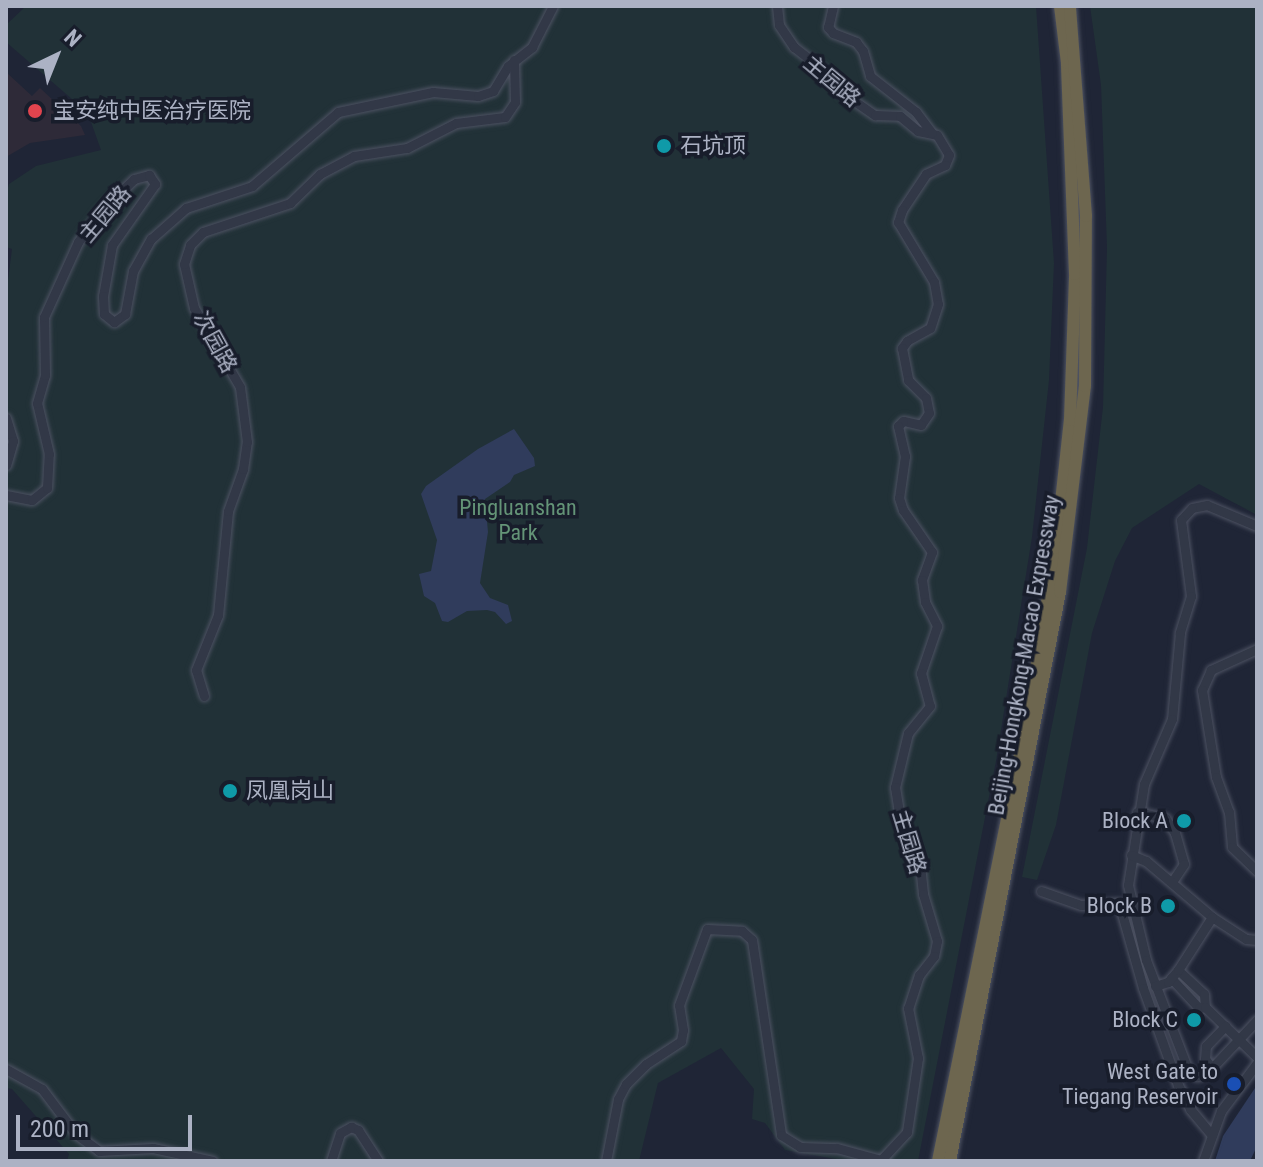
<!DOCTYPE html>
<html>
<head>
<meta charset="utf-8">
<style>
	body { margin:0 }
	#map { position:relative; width:1263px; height:1167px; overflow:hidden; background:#1f2536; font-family:"Roboto Condensed","Noto Sans SC",sans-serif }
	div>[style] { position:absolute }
	.medical>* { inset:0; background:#2e2a38 }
	.green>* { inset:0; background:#213137 }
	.water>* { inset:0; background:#303c5c }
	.roads { filter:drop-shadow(0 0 2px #4d5262) drop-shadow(0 0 2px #4d5262) }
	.minor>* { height:9px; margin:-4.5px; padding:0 4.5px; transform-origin:4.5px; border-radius:4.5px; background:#323847 }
	.highway>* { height:12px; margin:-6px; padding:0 6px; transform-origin:6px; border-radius:6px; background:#6d664f }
	.dots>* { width:22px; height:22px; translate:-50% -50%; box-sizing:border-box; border:4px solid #181d2b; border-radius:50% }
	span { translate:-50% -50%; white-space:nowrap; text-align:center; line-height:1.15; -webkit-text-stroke:7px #181d2b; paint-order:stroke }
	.street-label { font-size:22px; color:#acb2c4 }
	.poi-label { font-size:22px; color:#acb2c4 }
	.left { translate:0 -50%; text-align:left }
	.right { translate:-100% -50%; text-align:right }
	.park-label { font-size:22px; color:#649477 }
	.frame { position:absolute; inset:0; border:8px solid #acb2c4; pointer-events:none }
	.north { position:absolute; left:16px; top:16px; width:80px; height:80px; -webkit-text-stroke:6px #181d2b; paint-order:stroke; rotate:43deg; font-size:22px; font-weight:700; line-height:32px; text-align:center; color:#acb2c4 }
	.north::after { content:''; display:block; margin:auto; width:28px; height:36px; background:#acb2c4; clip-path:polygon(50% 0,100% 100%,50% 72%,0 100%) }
	.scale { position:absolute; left:16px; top:1115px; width:176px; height:36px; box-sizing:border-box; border:4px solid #acb2c4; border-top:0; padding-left:10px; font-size:24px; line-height:28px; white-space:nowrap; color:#acb2c4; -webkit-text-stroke:6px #181d2b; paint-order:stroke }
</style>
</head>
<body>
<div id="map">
	<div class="medical">
		<i style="clip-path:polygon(6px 72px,32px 96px,40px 88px,81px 126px,85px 135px,30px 143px,6px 157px)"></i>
	</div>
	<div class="green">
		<i style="clip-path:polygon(26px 6px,1036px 6px,1054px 263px,1049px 380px,1032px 537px,996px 761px,918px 1161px,847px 1161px,785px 1150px,765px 1123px,752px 1119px,754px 1089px,721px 1048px,658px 1083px,639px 1161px,67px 1161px,69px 1154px,12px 1089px,6px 1088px,6px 296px,12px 249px,6px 247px,6px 194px,9px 184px,36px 166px,101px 150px,91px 122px,80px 106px,6px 42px,6px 25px)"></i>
		<i style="clip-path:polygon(1090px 6px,1257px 6px,1257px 515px,1199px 484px,1132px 528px,1115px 561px,1092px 633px,1056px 825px,1037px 880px,1022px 877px,1087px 548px,1103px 407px,1107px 247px,1101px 85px)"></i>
	</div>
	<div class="water">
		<i style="clip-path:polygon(514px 429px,534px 458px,535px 466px,514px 475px,510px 482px,485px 499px,488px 532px,480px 583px,490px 598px,508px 605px,512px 621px,506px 624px,495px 612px,487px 610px,467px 611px,448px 622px,442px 621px,435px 603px,424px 596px,419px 574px,431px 571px,437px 540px,421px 494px,426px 486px,478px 449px)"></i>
		<i style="clip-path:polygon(1257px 1085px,1257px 1146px,1250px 1161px,1215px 1161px,1223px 1136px)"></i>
	</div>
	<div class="roads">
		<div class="minor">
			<i style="left:777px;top:6px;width:19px;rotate:84deg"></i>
			<i style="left:779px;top:25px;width:27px;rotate:56deg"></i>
			<i style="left:794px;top:47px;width:41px;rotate:38deg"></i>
			<i style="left:826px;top:72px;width:27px;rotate:51deg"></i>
			<i style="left:843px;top:93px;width:39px;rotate:35deg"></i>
			<i style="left:875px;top:115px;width:25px;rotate:2deg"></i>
			<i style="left:900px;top:116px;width:23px;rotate:40deg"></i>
			<i style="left:918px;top:131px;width:19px;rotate:12deg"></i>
			<i style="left:937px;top:135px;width:23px;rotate:59deg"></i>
			<i style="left:949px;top:155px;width:11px;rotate:112deg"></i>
			<i style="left:945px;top:165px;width:21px;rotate:155deg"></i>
			<i style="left:926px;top:174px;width:43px;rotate:123.7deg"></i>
			<i style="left:902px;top:210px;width:13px;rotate:108deg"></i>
			<i style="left:898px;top:222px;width:70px;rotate:59deg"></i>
			<i style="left:934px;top:282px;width:22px;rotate:80deg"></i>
			<i style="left:938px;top:304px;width:25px;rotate:108deg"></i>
			<i style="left:930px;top:328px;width:26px;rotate:151deg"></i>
			<i style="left:907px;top:341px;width:9px;rotate:126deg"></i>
			<i style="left:902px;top:348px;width:33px;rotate:79deg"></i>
			<i style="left:908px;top:380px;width:25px;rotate:45deg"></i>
			<i style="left:926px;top:398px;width:15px;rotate:79deg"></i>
			<i style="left:929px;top:413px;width:14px;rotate:124deg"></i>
			<i style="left:921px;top:425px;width:18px;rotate:-167deg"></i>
			<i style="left:903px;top:421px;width:7px;rotate:135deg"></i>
			<i style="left:898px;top:426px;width:31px;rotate:77deg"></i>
			<i style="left:905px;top:456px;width:42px;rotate:98.1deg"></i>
			<i style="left:899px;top:498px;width:13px;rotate:72deg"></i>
			<i style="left:903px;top:510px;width:51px;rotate:55.4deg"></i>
			<i style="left:932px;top:552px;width:30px;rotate:110deg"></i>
			<i style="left:922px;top:580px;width:22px;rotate:82deg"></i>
			<i style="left:925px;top:602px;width:27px;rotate:63deg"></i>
			<i style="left:937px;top:626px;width:50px;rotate:108.8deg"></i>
			<i style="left:921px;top:673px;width:34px;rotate:75deg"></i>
			<i style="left:930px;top:706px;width:35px;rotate:129deg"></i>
			<i style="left:908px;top:733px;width:56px;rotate:103.5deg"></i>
			<i style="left:895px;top:787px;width:25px;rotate:81deg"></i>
			<i style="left:899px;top:812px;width:57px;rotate:68.4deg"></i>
			<i style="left:920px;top:865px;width:29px;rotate:84deg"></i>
			<i style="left:923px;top:894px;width:49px;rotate:73.4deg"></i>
			<i style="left:937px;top:941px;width:15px;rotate:101deg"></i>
			<i style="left:934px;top:956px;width:24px;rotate:128deg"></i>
			<i style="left:919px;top:975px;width:35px;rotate:108deg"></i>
			<i style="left:908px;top:1008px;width:51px;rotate:78.7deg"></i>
			<i style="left:918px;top:1058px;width:75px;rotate:98.5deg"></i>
			<i style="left:907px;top:1132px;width:37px;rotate:133deg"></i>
			<i style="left:833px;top:6px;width:22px;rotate:103deg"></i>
			<i style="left:828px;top:27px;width:8px;rotate:50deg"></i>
			<i style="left:833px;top:33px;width:25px;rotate:21deg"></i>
			<i style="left:856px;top:42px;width:11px;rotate:52deg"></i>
			<i style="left:863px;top:51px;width:26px;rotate:74deg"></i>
			<i style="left:870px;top:76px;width:58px;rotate:38deg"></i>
			<i style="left:916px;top:112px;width:26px;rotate:53deg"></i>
			<i style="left:6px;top:418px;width:24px;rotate:73deg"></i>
			<i style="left:13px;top:441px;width:25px;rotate:106deg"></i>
			<i style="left:6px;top:495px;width:26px;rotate:11deg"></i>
			<i style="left:32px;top:500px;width:19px;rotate:-39deg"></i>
			<i style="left:47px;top:488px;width:34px;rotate:-87deg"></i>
			<i style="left:49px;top:454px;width:52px;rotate:-103.2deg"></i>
			<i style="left:37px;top:403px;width:29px;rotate:-74deg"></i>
			<i style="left:45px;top:375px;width:58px;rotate:-91deg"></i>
			<i style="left:44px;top:317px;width:82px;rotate:-65.6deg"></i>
			<i style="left:78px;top:242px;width:37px;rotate:-54deg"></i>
			<i style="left:100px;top:212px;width:47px;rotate:-44.1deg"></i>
			<i style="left:134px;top:179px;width:16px;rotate:-15deg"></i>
			<i style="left:149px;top:175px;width:11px;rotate:56deg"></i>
			<i style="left:155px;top:184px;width:75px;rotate:125.2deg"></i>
			<i style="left:112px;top:245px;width:52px;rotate:100deg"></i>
			<i style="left:103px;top:296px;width:18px;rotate:87deg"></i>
			<i style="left:104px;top:314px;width:13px;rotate:39deg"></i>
			<i style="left:114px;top:322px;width:14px;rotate:-36deg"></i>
			<i style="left:125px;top:314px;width:44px;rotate:-79.5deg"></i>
			<i style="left:133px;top:271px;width:37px;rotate:-61deg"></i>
			<i style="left:151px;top:239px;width:47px;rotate:-41.5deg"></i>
			<i style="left:186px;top:208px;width:70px;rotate:-18.4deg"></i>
			<i style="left:252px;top:186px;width:113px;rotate:-40.7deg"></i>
			<i style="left:338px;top:112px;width:97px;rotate:-11.9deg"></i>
			<i style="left:433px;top:92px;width:45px;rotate:5.1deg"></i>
			<i style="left:478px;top:96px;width:16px;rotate:-18deg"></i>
			<i style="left:493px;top:91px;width:29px;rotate:-59deg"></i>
			<i style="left:508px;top:66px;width:31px;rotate:-38deg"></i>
			<i style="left:532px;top:47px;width:46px;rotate:-62.9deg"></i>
			<i style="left:1257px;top:526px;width:54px;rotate:-157.2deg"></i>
			<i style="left:1207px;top:505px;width:15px;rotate:169deg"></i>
			<i style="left:1192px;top:508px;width:16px;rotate:133deg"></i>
			<i style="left:1181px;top:520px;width:77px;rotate:82.5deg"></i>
			<i style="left:1191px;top:596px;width:39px;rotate:107deg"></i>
			<i style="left:1180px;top:633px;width:86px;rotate:95.3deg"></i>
			<i style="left:1172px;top:719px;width:71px;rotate:113.3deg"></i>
			<i style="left:1144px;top:784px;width:102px;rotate:99deg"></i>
			<i style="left:1128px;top:885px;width:77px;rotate:76.5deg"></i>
			<i style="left:1146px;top:960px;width:118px;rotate:69.1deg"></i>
			<i style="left:1188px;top:1070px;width:11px;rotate:34deg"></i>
			<i style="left:1197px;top:1076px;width:10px;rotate:-17deg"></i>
			<i style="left:1207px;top:1073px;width:73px;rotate:-46.7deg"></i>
			<i style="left:1257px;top:649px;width:51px;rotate:155.5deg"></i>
			<i style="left:1211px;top:670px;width:22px;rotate:114deg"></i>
			<i style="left:1202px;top:690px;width:88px;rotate:80.9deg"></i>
			<i style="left:1216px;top:777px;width:37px;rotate:70deg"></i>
			<i style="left:1229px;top:812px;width:35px;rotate:85deg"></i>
			<i style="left:1232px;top:847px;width:35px;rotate:44deg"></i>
			<i style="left:204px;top:696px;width:27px;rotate:-107deg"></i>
			<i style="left:196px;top:670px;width:59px;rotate:-68.2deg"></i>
			<i style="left:218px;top:615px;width:104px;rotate:-84.5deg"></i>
			<i style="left:228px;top:511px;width:45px;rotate:-70.3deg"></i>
			<i style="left:243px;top:469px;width:27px;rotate:-82deg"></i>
			<i style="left:247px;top:442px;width:55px;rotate:-97.3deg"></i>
			<i style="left:240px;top:387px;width:91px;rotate:-120.2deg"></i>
			<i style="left:194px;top:308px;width:45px;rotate:-102.8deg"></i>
			<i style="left:184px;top:264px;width:20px;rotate:-72deg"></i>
			<i style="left:190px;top:245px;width:18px;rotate:-45deg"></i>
			<i style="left:203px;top:232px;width:92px;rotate:-18.4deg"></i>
			<i style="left:290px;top:203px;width:42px;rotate:-44deg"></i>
			<i style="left:320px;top:174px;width:38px;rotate:-28deg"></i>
			<i style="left:354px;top:156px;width:54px;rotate:-8.6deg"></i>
			<i style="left:407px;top:148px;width:55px;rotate:-27deg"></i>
			<i style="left:456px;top:123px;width:49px;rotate:-7deg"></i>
			<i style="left:505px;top:117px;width:18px;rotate:-56deg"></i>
			<i style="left:515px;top:102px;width:42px;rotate:-91.4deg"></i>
			<i style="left:1137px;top:812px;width:29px;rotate:12deg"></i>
			<i style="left:1165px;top:818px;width:18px;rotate:56deg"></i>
			<i style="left:1175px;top:833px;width:32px;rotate:74deg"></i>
			<i style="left:1184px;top:864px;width:22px;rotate:124deg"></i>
			<i style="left:1131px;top:855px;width:16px;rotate:22deg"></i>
			<i style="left:1146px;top:861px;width:87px;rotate:40.3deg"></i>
			<i style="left:1212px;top:917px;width:40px;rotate:32.9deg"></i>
			<i style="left:1246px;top:939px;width:11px;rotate:5deg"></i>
			<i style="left:1041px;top:891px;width:42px;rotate:19.3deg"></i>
			<i style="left:1081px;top:905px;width:38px;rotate:-3deg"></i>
			<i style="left:1119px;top:903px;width:88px;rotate:74.2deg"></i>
			<i style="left:1143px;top:988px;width:103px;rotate:70.2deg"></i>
			<i style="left:1178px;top:1085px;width:27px;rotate:63deg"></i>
			<i style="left:1190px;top:1109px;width:33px;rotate:50deg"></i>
			<i style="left:1178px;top:970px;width:35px;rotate:43deg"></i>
			<i style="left:1204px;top:994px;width:13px;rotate:86deg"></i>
			<i style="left:1171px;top:978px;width:41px;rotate:47deg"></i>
			<i style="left:1199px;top:1008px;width:6px;rotate:-9deg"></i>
			<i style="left:1205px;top:1007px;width:72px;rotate:43.9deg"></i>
			<i style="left:1155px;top:986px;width:14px;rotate:-17deg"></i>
			<i style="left:1168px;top:982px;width:16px;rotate:-50deg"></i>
			<i style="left:1178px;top:970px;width:63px;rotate:-57.3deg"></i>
			<i style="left:1212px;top:1068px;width:11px;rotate:-128deg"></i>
			<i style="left:1205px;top:1059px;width:13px;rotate:-86deg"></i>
			<i style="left:1206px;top:1046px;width:28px;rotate:-46deg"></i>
			<i style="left:6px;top:1069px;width:41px;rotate:29.1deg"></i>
			<i style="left:42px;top:1089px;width:56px;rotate:52.9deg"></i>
			<i style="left:76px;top:1134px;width:29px;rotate:36deg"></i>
			<i style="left:99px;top:1151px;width:54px;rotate:-3.2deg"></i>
			<i style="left:153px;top:1148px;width:61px;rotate:12.2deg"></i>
			<i style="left:331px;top:1161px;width:29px;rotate:-72deg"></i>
			<i style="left:340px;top:1133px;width:13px;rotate:-29deg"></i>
			<i style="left:351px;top:1127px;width:8px;rotate:23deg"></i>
			<i style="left:358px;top:1130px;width:37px;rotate:57deg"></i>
			<i style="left:606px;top:1161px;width:63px;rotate:-79deg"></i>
			<i style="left:618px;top:1099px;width:17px;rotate:-62deg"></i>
			<i style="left:626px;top:1084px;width:28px;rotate:-45deg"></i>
			<i style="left:646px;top:1064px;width:42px;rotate:-33.3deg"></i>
			<i style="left:681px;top:1041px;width:11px;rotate:-80deg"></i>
			<i style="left:683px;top:1030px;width:25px;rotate:-99deg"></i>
			<i style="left:679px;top:1005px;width:81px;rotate:-69.8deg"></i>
			<i style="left:707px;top:929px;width:35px;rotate:3deg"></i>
			<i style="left:742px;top:931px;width:13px;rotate:42deg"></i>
			<i style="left:752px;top:940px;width:197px;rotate:81.5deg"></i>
			<i style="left:781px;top:1135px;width:22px;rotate:32deg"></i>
			<i style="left:800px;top:1147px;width:37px;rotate:2deg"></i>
			<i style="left:837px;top:1148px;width:50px;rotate:15.2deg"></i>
			<i style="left:1203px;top:1161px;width:53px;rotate:-70.2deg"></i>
			<i style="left:1221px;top:1111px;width:60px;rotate:-53.1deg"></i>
		</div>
		<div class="highway">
			<i style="left:938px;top:1161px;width:454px;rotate:-78.6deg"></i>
			<i style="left:1028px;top:716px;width:170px;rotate:-80.5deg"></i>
			<i style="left:1056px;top:548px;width:129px;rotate:-83.8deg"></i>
			<i style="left:1070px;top:420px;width:146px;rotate:-88deg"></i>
			<i style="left:1075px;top:274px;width:211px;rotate:-92.2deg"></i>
			<i style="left:1067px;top:63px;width:57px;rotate:-97deg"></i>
			<i style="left:950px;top:1161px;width:580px;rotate:-79.06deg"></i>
			<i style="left:1060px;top:592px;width:208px;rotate:-83.1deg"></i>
			<i style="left:1085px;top:386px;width:170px;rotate:-89.7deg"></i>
			<i style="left:1086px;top:216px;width:211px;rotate:-94.4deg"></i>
		</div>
	</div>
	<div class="dots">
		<i style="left:35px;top:111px;background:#e0444e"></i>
		<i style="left:664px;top:146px;background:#0f9aa8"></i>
		<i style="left:230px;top:791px;background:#0f9aa8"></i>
		<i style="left:1184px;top:821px;background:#0f9aa8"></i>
		<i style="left:1168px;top:906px;background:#0f9aa8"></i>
		<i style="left:1194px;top:1020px;background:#0f9aa8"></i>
		<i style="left:1234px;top:1084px;background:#1a4fb4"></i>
	</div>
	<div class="street-label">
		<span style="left:832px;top:81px;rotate:40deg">主园路</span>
		<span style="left:105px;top:214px;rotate:-50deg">主园路</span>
		<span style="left:215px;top:342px;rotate:61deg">次园路</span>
		<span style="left:1024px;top:655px;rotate:-80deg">Beijing-Hongkong-Macao Expressway</span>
		<span style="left:909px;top:842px;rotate:73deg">主园路</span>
	</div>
	<div class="poi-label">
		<span class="left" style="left:53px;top:111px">宝安纯中医治疗医院</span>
		<span class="left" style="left:680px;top:146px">石坑顶</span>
		<span class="left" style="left:246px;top:791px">凤凰岗山</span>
		<span class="right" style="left:1168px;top:821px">Block A</span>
		<span class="right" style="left:1152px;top:906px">Block B</span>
		<span class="right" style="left:1178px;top:1020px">Block C</span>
		<span class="right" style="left:1218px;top:1084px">West Gate to<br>Tiegang Reservoir</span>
	</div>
	<div class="park-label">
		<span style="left:518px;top:520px">Pingluanshan<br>Park</span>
	</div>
	<div class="frame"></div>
	<div class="north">N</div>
	<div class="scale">200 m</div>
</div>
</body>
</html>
